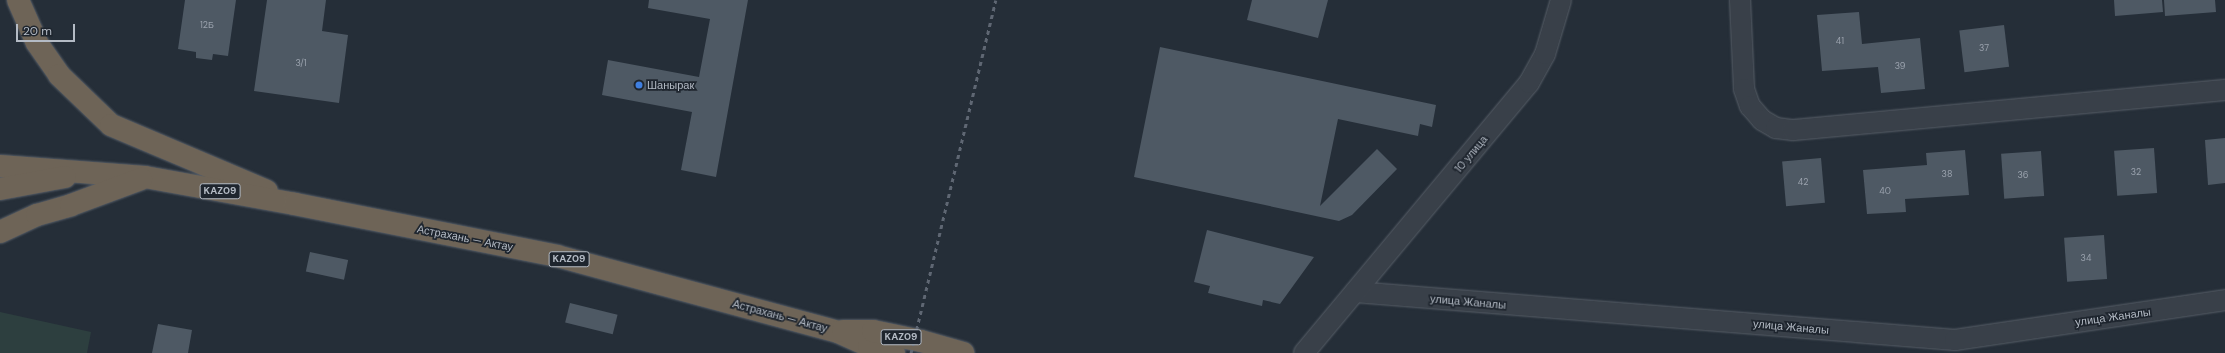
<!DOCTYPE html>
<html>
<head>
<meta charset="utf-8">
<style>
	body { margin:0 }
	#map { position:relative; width:2225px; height:353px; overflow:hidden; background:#252e38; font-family:"DM Sans",sans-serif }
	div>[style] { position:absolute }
	.green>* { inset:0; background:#2d3f3f }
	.building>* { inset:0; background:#4e5964; transform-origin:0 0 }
	.roads { filter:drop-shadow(0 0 1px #575e67) drop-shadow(0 0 1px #575e67) }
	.minor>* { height:20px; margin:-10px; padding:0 10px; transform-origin:10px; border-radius:10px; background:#394049 }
	.highway>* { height:22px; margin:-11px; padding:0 11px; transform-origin:11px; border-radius:11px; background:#6e6457 }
	.rail>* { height:3px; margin-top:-1.5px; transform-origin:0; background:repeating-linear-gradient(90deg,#5f6773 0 4px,transparent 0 8px) }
	.dots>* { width:11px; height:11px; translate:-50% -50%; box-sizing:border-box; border:2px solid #1e252e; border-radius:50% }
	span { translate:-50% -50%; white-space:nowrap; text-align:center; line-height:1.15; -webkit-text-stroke:3.5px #1e252e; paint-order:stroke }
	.number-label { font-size:9px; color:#9aa2ad }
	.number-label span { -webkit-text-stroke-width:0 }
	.shield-label span { padding:1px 3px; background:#1e252e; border:1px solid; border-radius:3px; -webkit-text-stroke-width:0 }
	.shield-label { font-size:10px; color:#b4bbc5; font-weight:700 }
	.poi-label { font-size:11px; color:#b4bbc5 }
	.left { translate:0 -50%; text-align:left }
	.street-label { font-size:11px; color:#b4bbc5 }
	.scale { position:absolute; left:16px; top:24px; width:59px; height:18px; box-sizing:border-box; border:2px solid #b4bbc5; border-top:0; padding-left:5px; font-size:12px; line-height:14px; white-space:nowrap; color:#b4bbc5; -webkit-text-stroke:3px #1e252e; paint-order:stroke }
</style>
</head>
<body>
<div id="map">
	<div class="green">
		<i style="clip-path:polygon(0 312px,91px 332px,87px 353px,0 353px)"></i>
	</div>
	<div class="building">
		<i style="clip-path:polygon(185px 0,236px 0,228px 56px,213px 54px,212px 60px,196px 58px,196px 52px,178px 49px)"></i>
		<i style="clip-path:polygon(267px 0,326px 0,322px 31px,348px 35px,339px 103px,254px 91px)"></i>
		<i style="clip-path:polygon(649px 0,748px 0,716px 177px,681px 170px,692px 112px,602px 95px,608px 60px,699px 77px,710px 19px,648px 8px)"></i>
		<i style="clip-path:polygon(1252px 0,1328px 0,1318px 38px,1247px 20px)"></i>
		<i style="clip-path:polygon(2114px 0,2162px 0,2163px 12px,2115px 16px)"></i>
		<i style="clip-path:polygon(2164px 0,2215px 0,2216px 12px,2165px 16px)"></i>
		<i style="clip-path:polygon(1859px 12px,1862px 44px,1920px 38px,1925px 89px,1881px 93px,1878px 67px,1822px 71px,1817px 15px)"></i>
		<i style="left:2004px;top:25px;width:42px;height:45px;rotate:83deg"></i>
		<i style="clip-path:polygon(1160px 47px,1436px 105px,1432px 127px,1420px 124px,1418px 136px,1338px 119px,1320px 206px,1377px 149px,1397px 169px,1352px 215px,1339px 221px,1134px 177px)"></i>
		<i style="clip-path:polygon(2225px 138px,2225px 183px,2208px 185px,2205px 140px)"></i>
		<i style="left:2154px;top:148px;width:45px;height:40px;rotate:86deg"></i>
		<i style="clip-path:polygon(1965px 150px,1969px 195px,1905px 199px,1906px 212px,1867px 214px,1863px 170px,1927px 165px,1926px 153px)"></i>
		<i style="left:2041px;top:151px;width:45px;height:40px;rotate:86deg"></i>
		<i style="left:1821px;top:158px;width:45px;height:39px;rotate:85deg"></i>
		<i style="clip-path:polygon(1207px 230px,1314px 257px,1280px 304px,1263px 300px,1262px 306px,1208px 293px,1210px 286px,1194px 282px)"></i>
		<i style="left:2104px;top:235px;width:44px;height:40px;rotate:86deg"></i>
		<i style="left:310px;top:252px;width:39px;height:20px;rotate:12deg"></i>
		<i style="left:570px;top:303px;width:49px;height:20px;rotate:14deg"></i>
		<i style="clip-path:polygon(158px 324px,192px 330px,188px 353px,152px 353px)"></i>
	</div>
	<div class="roads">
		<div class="minor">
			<i style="left:1740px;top:0;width:89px;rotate:87.4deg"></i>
			<i style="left:1744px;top:89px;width:18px;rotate:71deg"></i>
			<i style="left:1750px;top:106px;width:18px;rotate:49deg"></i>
			<i style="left:1762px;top:120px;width:16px;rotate:30deg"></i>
			<i style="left:1776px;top:128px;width:17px;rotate:7deg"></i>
			<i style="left:1793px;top:130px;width:434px;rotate:-5.3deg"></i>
			<i style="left:1355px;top:292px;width:602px;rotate:4.57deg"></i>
			<i style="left:1955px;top:340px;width:273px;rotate:-8.4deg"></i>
			<i style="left:1304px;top:353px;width:351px;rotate:-50.2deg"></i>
			<i style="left:1529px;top:83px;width:33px;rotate:-61deg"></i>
			<i style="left:1545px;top:54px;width:56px;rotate:-73.5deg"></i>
		</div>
		<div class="highway">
			<i style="left:18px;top:0;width:47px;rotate:66.2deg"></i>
			<i style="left:37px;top:43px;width:39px;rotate:55deg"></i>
			<i style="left:59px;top:75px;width:72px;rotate:43.9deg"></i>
			<i style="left:111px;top:125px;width:169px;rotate:22.9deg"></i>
			<i style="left:0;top:166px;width:145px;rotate:4.3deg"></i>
			<i style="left:145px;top:177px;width:152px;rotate:10.2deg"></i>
			<i style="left:295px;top:204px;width:267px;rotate:11.2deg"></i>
			<i style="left:557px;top:256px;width:291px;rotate:15.1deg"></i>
			<i style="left:838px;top:332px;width:34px;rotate:24deg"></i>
			<i style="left:869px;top:346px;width:26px;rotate:16deg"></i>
			<i style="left:0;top:189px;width:66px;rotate:-10.5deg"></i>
			<i style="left:0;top:232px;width:41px;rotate:-24.7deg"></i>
			<i style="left:37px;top:215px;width:35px;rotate:-16deg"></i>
			<i style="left:71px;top:205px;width:75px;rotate:-20.4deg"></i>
			<i style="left:843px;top:331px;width:30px"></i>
			<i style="left:873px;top:331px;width:49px;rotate:11.8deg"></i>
			<i style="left:921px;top:341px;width:44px;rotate:15.9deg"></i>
		</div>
	</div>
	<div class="rail">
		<i style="left:911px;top:353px;width:363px;rotate:-76.5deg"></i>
	</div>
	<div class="dots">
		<i style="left:639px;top:85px;background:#3f7fe0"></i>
	</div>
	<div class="number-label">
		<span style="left:207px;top:25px">12Б</span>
		<span style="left:1840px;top:41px">41</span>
		<span style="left:1984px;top:48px">37</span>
		<span style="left:301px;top:63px">3/1</span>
		<span style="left:1900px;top:66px">39</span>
		<span style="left:2136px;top:172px">32</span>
		<span style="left:1947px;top:174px">38</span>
		<span style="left:2023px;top:175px">36</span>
		<span style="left:1803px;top:182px">42</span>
		<span style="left:1885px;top:191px">40</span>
		<span style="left:2086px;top:258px">34</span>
	</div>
	<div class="shield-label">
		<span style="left:220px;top:191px">KAZ09</span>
		<span style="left:569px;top:259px">KAZ09</span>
		<span style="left:901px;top:337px">KAZ09</span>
	</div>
	<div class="poi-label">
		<span class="left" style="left:647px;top:85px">Шанырак</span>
	</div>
	<div class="street-label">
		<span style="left:1471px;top:154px;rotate:-50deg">10 улица</span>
		<span style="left:465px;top:238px;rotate:11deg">Астрахань — Актау</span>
		<span style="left:1468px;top:302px;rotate:5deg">улица Жаналы</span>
		<span style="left:780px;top:316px;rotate:15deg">Астрахань — Актау</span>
		<span style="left:2113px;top:317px;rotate:-8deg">улица Жаналы</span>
		<span style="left:1791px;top:327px;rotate:5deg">улица Жаналы</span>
	</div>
	<div class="scale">20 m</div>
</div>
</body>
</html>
